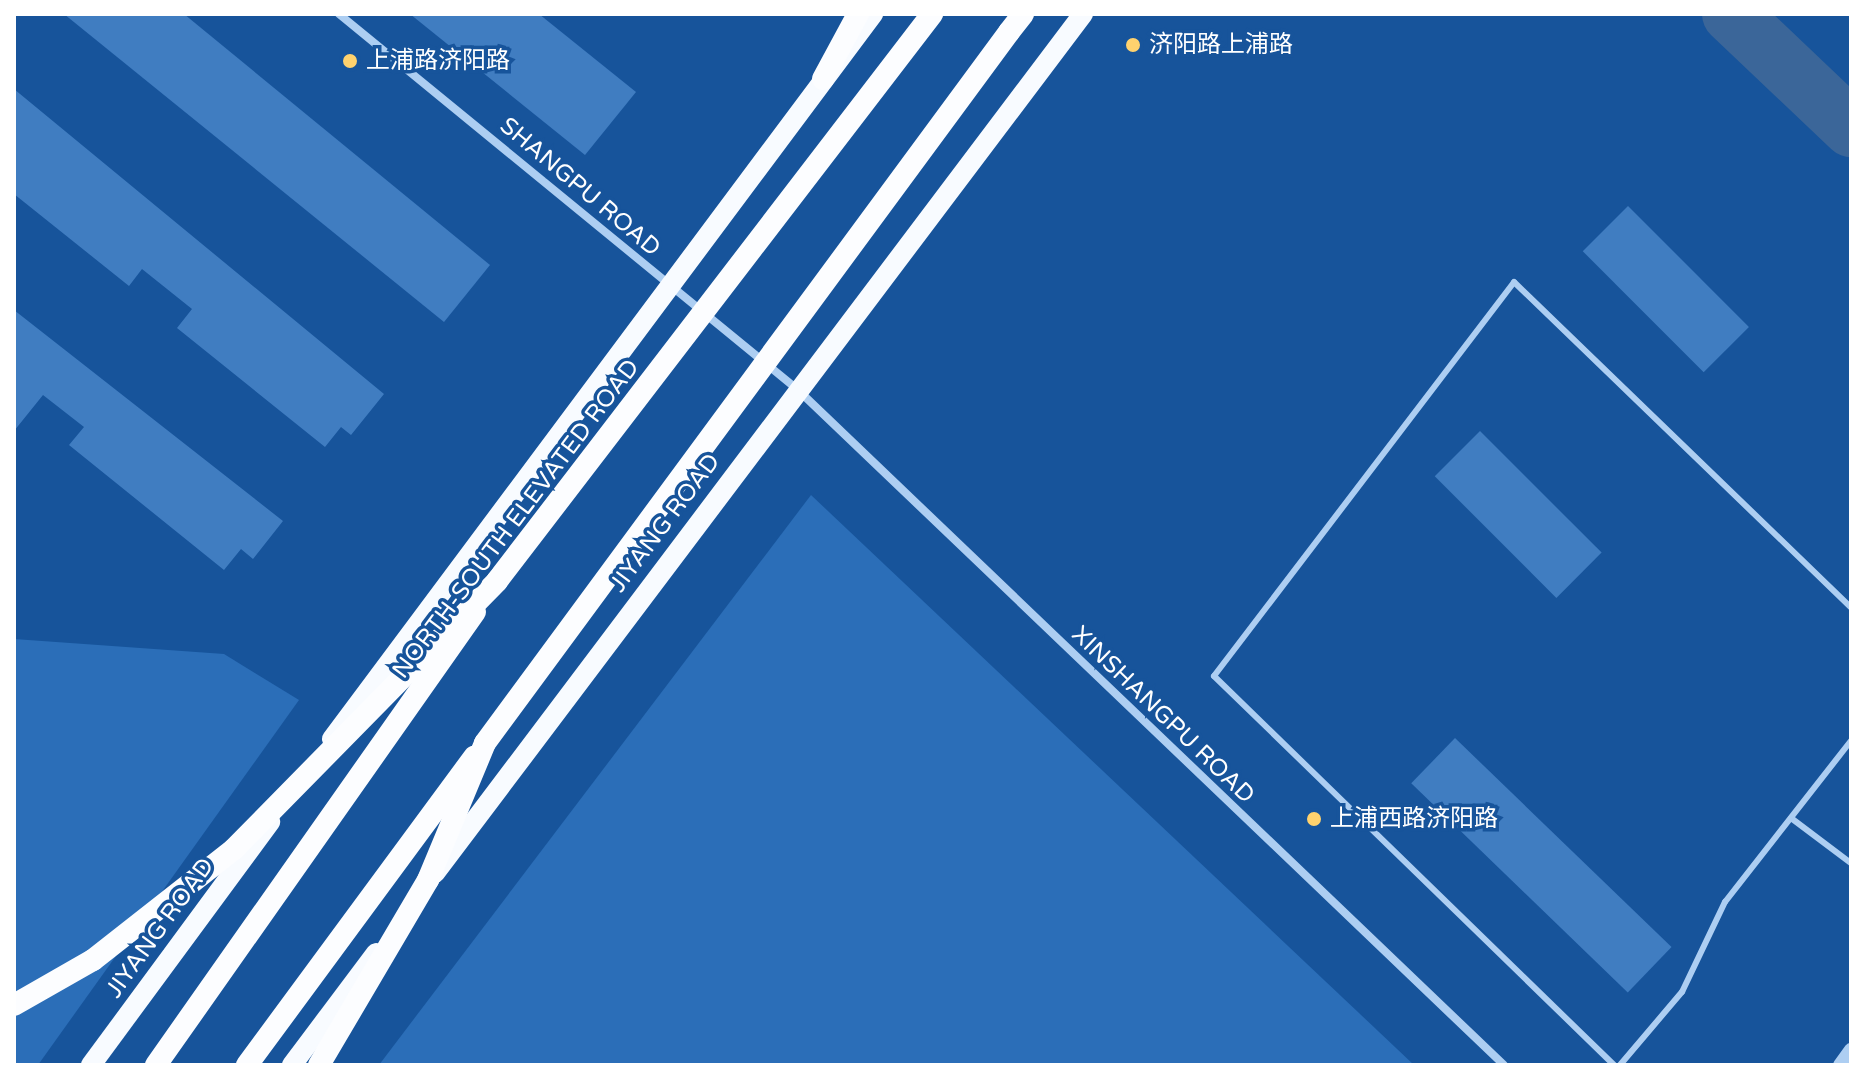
<!DOCTYPE html>
<html>
<head>
<meta charset="utf-8">
<style>
	body { margin:0 }
	#map { position:relative; width:1865px; height:1079px; overflow:hidden; background:#17549b; font-family:"Varela Round","Noto Sans SC",sans-serif }
	div>[style] { position:absolute }
	.green>* { inset:0; background:#2b6eb8 }
	.river>* { height:58px; margin:-29px; padding:0 29px; transform-origin:29px; border-radius:29px; background:#3b6699 }
	.building>* { inset:0; background:#407dc1; transform-origin:0 0 }
	.service>* { height:6px; margin:-3px; padding:0 3px; transform-origin:3px; border-radius:3px; background:#adcef2 }
	.minor>* { height:8px; margin:-4px; padding:0 4px; transform-origin:4px; border-radius:4px; background:#adcef2 }
	.tertiary>* { height:14px; margin:-7px; padding:0 7px; transform-origin:7px; border-radius:7px; background:#adcef2 }
	.primary>* { height:20px; margin:-10px; padding:0 10px; transform-origin:10px; border-radius:10px; background:#f8fbff }
	.trunk>* { height:22px; margin:-11px; padding:0 11px; transform-origin:11px; border-radius:11px; background:#fcfdff }
	.trunk-bridge>* { height:22px; margin:-11px; padding:0 11px; transform-origin:11px; border-radius:11px; background:#fcfdff }
	.dots>* { width:22px; height:22px; translate:-50% -50%; box-sizing:border-box; border:4px solid #17549b; border-radius:50% }
	span { translate:-50% -50%; white-space:nowrap; text-align:center; line-height:1.15; -webkit-text-stroke:7px #17549b; paint-order:stroke }
	.poi-label { font-size:24px; color:#fff }
	.left { translate:0 -50%; text-align:left }
	.street-label { font-size:24px; color:#fff }
	.frame { position:absolute; inset:0; border:16px solid #fff; pointer-events:none }
</style>
</head>
<body>
<div id="map">
	<div class="green">
		<i style="clip-path:polygon(811px 495px,1414px 1065px,379px 1065px)"></i>
		<i style="clip-path:polygon(14px 639px,224px 654px,299px 700px,38px 1065px,14px 1065px)"></i>
	</div>
	<div class="river">
		<i style="left:1731px;top:14px;width:166px;rotate:43.5deg"></i>
	</div>
	<div class="building">
		<i style="clip-path:polygon(64px 14px,184px 14px,490px 265px,444px 322px)"></i>
		<i style="clip-path:polygon(410px 14px,539px 14px,636px 92px,585px 155px)"></i>
		<i style="clip-path:polygon(14px 89px,384px 394px,351px 435px,341px 427px,325px 447px,177px 328px,192px 309px,142px 269px,129px 286px,14px 194px)"></i>
		<i style="left:1628px;top:206px;width:171px;height:64px;rotate:45deg"></i>
		<i style="clip-path:polygon(14px 310px,283px 521px,253px 559px,241px 549px,224px 570px,69px 445px,84px 427px,43px 395px,14px 431px)"></i>
		<i style="left:1480px;top:431px;width:172px;height:64px;rotate:45deg"></i>
		<i style="left:1455px;top:738px;width:301px;height:63px;rotate:44deg"></i>
	</div>
	<div class="service">
		<i style="left:1791px;top:818px;width:75px;rotate:36.9deg"></i>
		<i style="left:1614px;top:1065px;width:558px;rotate:-135.8deg"></i>
		<i style="left:1214px;top:676px;width:495px;rotate:-52.7deg"></i>
		<i style="left:1514px;top:282px;width:469px;rotate:44deg"></i>
		<i style="left:1620px;top:1065px;width:96px;rotate:-49.7deg"></i>
		<i style="left:1682px;top:992px;width:100px;rotate:-64.5deg"></i>
		<i style="left:1725px;top:902px;width:204px;rotate:-52deg"></i>
	</div>
	<div class="minor">
		<i style="left:339px;top:14px;width:592px;rotate:39.31deg"></i>
		<i style="left:797px;top:389px;width:978px;rotate:43.72deg"></i>
	</div>
	<div class="tertiary">
		<i style="left:1840px;top:1065px;width:19px;rotate:-54deg"></i>
	</div>
	<div class="primary">
		<i style="left:332px;top:739px;width:905px;rotate:-53.27deg"></i>
		<i style="left:435px;top:873px;width:1076px;rotate:-52.97deg"></i>
		<i style="left:91px;top:1065px;width:302px;rotate:-53.6deg"></i>
		<i style="left:292px;top:1065px;width:140px;rotate:-53.1deg"></i>
	</div>
	<div class="trunk">
		<i style="left:1009px;top:32px;width:23px;rotate:-52deg"></i>
		<i style="left:823px;top:79px;width:74px;rotate:-61.7deg"></i>
		<i style="left:156px;top:1065px;width:554px;rotate:-54.85deg"></i>
		<i style="left:247px;top:1065px;width:383px;rotate:-53.6deg"></i>
	</div>
	<div class="trunk-bridge">
		<i style="left:14px;top:1005px;width:91px;rotate:-29.7deg"></i>
		<i style="left:93px;top:960px;width:179px;rotate:-38.2deg"></i>
		<i style="left:234px;top:849px;width:375px;rotate:-45.5deg"></i>
		<i style="left:497px;top:581px;width:715px;rotate:-52.5deg"></i>
		<i style="left:319px;top:1065px;width:215px;rotate:-59.5deg"></i>
		<i style="left:428px;top:880px;width:148px;rotate:-67.4deg"></i>
		<i style="left:485px;top:743px;width:883px;rotate:-53.61deg"></i>
	</div>
	<div class="dots">
		<i style="left:1133px;top:45px;background:#ffd26e"></i>
		<i style="left:350px;top:61px;background:#ffd26e"></i>
		<i style="left:1314px;top:819px;background:#ffd26e"></i>
	</div>
	<div class="poi-label">
		<span class="left" style="left:1149px;top:45px">济阳路上浦路</span>
		<span class="left" style="left:366px;top:61px">上浦路济阳路</span>
		<span class="left" style="left:1330px;top:819px">上浦西路济阳路</span>
	</div>
	<div class="street-label">
		<span style="left:580px;top:187px;rotate:40deg">SHANGPU ROAD</span>
		<span style="left:516px;top:519px;rotate:-53deg">NORTH-SOUTH ELEVATED ROAD</span>
		<span style="left:665px;top:523px;rotate:-53deg">JIYANG ROAD</span>
		<span style="left:1163px;top:715px;rotate:44deg">XINSHANGPU ROAD</span>
		<span style="left:160px;top:928px;rotate:-54deg">JIYANG ROAD</span>
	</div>
	<div class="frame"></div>
</div>
</body>
</html>
